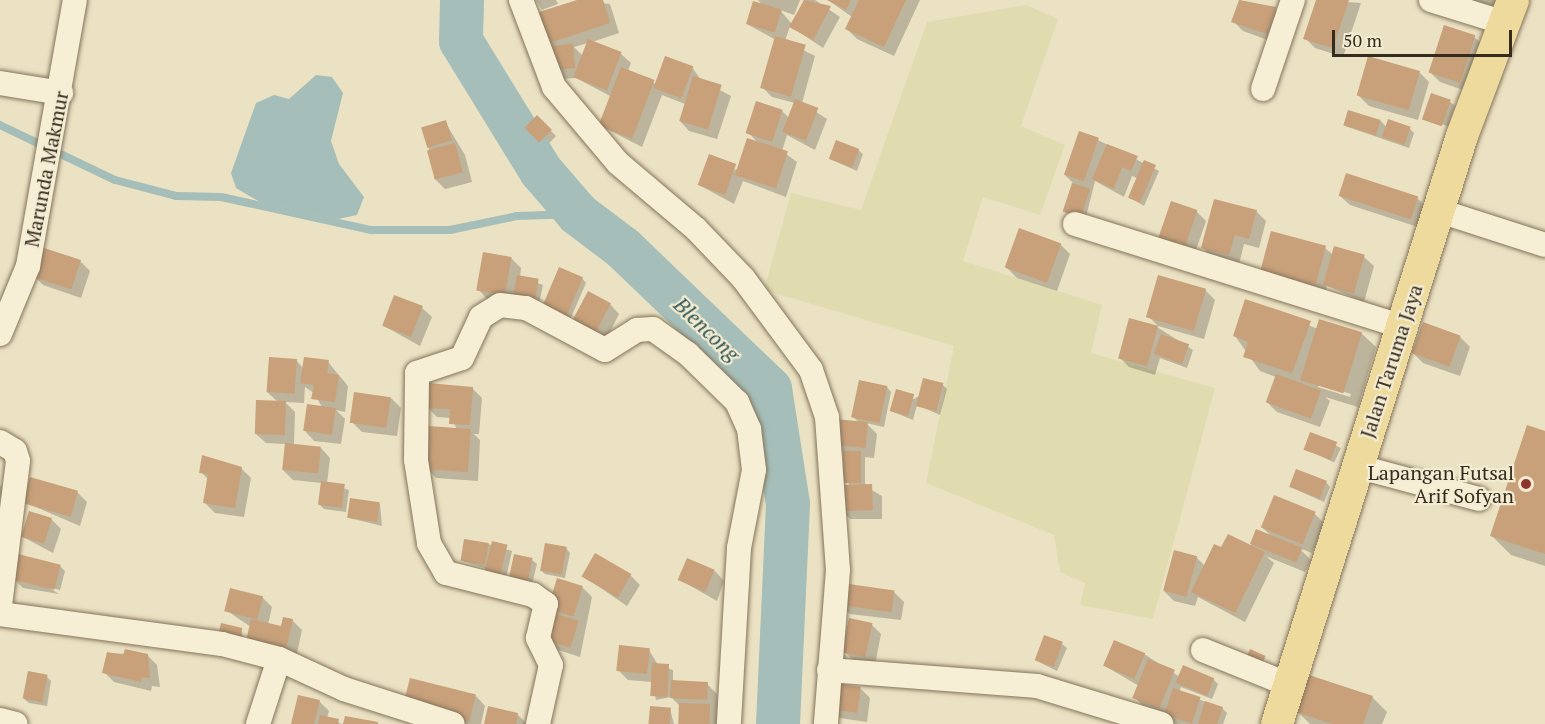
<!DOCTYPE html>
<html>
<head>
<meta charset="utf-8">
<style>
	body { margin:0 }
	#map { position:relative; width:1545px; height:724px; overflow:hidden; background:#ebe2c3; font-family:"PT Serif",serif }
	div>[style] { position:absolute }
	.farmland>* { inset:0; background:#e1dcb0 }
	.water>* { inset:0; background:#a5beb9 }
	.shadow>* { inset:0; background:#0003; transform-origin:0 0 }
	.stream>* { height:8px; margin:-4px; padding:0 4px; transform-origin:4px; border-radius:4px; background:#a5beb9 }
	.river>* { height:44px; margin:-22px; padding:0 22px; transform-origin:22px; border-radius:22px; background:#a5beb9 }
	.building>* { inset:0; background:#c8a07a; transform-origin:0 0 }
	.roads { filter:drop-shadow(0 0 2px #84745b) drop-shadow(0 0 2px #84745b) }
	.minor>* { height:24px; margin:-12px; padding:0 12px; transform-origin:12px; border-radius:12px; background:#f7efd5 }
	.major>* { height:32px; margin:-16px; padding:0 16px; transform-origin:16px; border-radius:16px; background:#edda9c }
	.dots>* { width:16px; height:16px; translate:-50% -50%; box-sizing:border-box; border:3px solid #f3ecd2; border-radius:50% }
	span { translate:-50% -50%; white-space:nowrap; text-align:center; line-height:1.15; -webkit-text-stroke:4.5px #f3ecd2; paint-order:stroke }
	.street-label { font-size:20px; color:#352b1e }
	.poi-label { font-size:20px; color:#352b1e }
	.right { translate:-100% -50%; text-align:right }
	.water-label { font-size:21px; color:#2e5454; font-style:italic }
	.scale { position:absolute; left:1332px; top:30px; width:180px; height:27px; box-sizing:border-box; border:3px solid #352b1e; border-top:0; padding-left:8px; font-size:18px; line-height:21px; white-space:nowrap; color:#352b1e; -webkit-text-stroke:4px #f3ecd2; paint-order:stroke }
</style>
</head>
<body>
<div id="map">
	<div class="farmland">
		<i style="clip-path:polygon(1026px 5px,1058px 19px,1021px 126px,1065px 145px,1040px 215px,983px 197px,963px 261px,1102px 305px,1091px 353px,1215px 388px,1153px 619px,1080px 605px,1085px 583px,1060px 572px,1054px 535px,926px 483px,954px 346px,764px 290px,791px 193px,861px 210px,927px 22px)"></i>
	</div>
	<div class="water">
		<i style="clip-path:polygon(316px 75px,332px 77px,343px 93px,331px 141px,339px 164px,364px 197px,357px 215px,338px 219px,260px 202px,236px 188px,231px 173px,256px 103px,274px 95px,289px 99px)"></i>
	</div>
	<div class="shadow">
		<i style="clip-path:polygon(536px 0,556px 0,558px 4px,542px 10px)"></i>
		<i style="clip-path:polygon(evenodd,582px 0,610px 4px,619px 33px,592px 42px,621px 54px,631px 63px,628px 71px,656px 84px,692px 67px,701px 80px,731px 96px,717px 139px,689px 131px,680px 121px,685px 104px,662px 95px,642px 147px,601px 126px,612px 97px,576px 78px,558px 79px,550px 42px,582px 0,588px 43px,583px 56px,574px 47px,588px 43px)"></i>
		<i style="clip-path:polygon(758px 0,800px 0,794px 15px,780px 10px,792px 24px,805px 0,815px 0,840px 17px,823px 48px,790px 26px,785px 41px,815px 56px,802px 103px,827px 119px,815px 150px,787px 135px,782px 151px,797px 162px,786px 197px,743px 181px,734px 204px,699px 185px,739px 168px,759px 144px,748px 132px,782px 111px,789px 118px,795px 103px,772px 97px,762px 87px,776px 40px,747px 24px,763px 6px)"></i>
		<i style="clip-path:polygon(828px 0,920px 0,894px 56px,857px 39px,847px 29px,852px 17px)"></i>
		<i style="clip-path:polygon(1240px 0,1275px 9px,1285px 18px,1276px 43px,1243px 31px,1233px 21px)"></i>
		<i style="clip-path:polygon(1318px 0,1361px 3px,1343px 57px,1315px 48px,1305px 38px)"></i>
		<i style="clip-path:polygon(1451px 0,1509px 0,1501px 20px)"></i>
		<i style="clip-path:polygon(1474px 37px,1484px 46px,1469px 92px,1440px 82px,1430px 72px)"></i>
		<i style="clip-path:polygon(1419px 72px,1429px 82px,1418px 120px,1369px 106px,1359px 96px)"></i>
		<i style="clip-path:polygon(1450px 102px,1455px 106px,1448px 126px,1423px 119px)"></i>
		<i style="left:537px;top:117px;width:27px;height:16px;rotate:45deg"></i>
		<i style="clip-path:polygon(1381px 121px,1387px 128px,1410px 129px,1414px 133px,1409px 148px,1345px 126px)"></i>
		<i style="clip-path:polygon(445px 122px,465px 155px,472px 182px,445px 189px,435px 179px,428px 146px)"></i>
		<i style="clip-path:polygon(1098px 140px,1159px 171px,1144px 206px,1129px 197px,1137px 178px,1132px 176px,1124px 197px,1095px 181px,1085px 221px,1063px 211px,1073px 183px,1064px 174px)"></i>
		<i style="clip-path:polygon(858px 150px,863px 154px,857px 171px,830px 159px)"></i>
		<i style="clip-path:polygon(1340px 196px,1417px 198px,1427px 208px,1421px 228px,1350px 205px)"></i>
		<i style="clip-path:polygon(1196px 211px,1206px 221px,1194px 256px,1170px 248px)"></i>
		<i style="clip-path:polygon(1256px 211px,1266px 221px,1259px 248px,1244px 244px,1239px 264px,1213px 258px,1203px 248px)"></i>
		<i style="clip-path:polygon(1060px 244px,1070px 254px,1057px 291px,1017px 278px,1007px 268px)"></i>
		<i style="clip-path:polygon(1325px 248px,1333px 255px,1364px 257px,1374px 266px,1364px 302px,1327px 286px,1325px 294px,1262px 269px)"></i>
		<i style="clip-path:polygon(511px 258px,521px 268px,520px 277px,543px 285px,538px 308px,487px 299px,478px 289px)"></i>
		<i style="clip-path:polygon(80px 261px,90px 271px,81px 298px,43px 285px,33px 275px)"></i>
		<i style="clip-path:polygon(582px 278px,586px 283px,569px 322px,548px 313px)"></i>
		<i style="clip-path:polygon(1205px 290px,1215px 300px,1204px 339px,1158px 326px,1148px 316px)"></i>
		<i style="clip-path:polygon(evenodd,1246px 301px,1318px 329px,1361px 333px,1376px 347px,1358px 407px,1325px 397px,1330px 401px,1320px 427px,1277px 412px,1267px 402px,1276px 377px,1260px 371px,1235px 336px,1246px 301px,1318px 384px,1351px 394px,1350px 397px,1318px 387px,1318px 384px)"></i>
		<i style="clip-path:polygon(610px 304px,619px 314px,605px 342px,584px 331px)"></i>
		<i style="clip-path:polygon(422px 308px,432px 317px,420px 346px,384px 326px)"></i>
		<i style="clip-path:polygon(1157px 327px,1193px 350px,1187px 368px,1160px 358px,1155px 375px,1129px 367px,1119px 357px)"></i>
		<i style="clip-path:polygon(1460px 337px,1470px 347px,1460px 376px,1423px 363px,1413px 353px)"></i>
		<i style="clip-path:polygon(297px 361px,303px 368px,328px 362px,348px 386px,345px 412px,336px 410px,345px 419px,341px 444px,314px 441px,305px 431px,322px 407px,314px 393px,305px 387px,304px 403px,285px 402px,295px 412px,294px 445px,321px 448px,330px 458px,327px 483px,349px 490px,346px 512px,324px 509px,319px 504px,322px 483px,293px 480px,283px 470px,286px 444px,266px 443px,256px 434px,278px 402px,267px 392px)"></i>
		<i style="clip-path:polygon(942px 384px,947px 389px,940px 415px,917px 405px,913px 420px,891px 411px)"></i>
		<i style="clip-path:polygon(887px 387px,891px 392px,884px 427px,866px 423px,877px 434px,874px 458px,865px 457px,865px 486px,882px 496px,882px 519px,850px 519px,840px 509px,849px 486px,844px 454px,834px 444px,860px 423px,853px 417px)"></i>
		<i style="clip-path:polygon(472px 388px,482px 398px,479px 434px,474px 434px,480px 440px,478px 481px,436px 478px,427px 468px,457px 429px,451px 418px,437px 417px,427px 407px)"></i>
		<i style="clip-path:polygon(391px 398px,401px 408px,397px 436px,362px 432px,352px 422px)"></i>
		<i style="clip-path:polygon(1545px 433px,1545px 566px,1511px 555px,1492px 536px)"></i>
		<i style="left:1311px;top:434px;width:33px;height:16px;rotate:25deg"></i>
		<i style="clip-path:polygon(241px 468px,251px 478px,244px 517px,215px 513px,205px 503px,209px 480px,201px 472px)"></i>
		<i style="clip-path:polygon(1326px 482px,1330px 487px,1324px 502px,1290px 487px)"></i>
		<i style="clip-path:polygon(0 485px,5px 490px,0 499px)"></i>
		<i style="clip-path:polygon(77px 492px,87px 502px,80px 526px,24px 502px)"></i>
		<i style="clip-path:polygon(380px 504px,382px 526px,349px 518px)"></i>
		<i style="clip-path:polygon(1315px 514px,1325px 524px,1312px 553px,1299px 548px,1311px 560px,1305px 572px,1266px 556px,1274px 563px,1245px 622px,1198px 597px,1195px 606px,1174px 601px,1164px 591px,1196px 557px,1205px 566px,1222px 549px,1250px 547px,1257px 531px,1273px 538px,1262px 527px)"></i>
		<i style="clip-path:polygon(51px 519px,61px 529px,53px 553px,23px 537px)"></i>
		<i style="clip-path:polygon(488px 544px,512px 551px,504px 587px,488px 569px,462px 561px)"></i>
		<i style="clip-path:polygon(566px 548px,570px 553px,565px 578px,545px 574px,540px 570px)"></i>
		<i style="clip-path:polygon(532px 560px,537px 564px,532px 584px,510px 576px)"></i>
		<i style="clip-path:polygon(60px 566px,65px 571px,60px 590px,48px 587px,59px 594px,23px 588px,13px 578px)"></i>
		<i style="clip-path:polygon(715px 571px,724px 581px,717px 601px,680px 580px)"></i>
		<i style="clip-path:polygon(630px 575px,640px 585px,627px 606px,583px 576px)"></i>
		<i style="clip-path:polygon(582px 587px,592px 597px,580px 657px,552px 648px,549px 607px)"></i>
		<i style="clip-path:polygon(894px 592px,904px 602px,901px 620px,850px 614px,840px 604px)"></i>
		<i style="clip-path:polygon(262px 597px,272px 607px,268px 625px,282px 628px,292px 620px,302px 630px,296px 658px,226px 610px)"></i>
		<i style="clip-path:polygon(871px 624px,881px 634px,875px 665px,854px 661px,844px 651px)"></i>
		<i style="clip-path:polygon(241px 629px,244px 642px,225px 637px)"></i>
		<i style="clip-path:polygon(1062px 644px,1067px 648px,1057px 671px,1035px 660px)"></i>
		<i style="clip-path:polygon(649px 650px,658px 665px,673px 670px,673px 681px,707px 684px,717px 694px,718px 724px,679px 724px,680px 706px,671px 697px,656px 700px,652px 682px,628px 680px,618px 670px)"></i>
		<i style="clip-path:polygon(109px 653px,147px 655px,157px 665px,160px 687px,152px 686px,151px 691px,114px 682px,104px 672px)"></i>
		<i style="clip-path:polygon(1144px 654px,1180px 677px,1213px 679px,1218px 684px,1212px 699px,1181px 687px,1179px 692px,1222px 708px,1227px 713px,1223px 724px,1175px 724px,1144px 707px,1134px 697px,1139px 686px,1105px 666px)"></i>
		<i style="clip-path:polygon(47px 677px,51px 681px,47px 706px,29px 703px,24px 699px)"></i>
		<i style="clip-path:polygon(861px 689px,870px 698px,867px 722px,840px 718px,830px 708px)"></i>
		<i style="clip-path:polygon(476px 696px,485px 706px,481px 724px,451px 724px)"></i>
		<i style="clip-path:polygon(1372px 697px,1387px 712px,1382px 724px,1310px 724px,1298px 712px)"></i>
		<i style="clip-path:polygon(319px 701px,329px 711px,327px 718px,342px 724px,292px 724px)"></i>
		<i style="clip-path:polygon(670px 709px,674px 724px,650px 724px)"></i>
		<i style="clip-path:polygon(518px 715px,527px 724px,485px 724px)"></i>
	</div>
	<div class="stream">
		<i style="left:0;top:125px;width:127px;rotate:25.6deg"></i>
		<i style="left:115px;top:180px;width:63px;rotate:14.7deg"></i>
		<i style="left:176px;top:196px;width:45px;rotate:1.3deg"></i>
		<i style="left:221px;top:197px;width:154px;rotate:12.4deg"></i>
		<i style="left:371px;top:230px;width:79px"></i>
		<i style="left:450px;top:230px;width:68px;rotate:-11.8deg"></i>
		<i style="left:517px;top:216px;width:61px;rotate:-1.9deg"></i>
	</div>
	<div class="river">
		<i style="left:462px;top:0;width:41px;rotate:91.4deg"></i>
		<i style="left:461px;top:41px;width:153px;rotate:58.4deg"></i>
		<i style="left:541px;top:171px;width:57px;rotate:49.3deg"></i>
		<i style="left:578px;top:214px;width:56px;rotate:37.1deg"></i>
		<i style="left:623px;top:248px;width:204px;rotate:43.8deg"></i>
		<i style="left:770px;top:389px;width:116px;rotate:81.1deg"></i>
		<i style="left:788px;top:504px;width:220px;rotate:92.6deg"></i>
	</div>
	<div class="building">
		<i style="clip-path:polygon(577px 0,603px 0,610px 23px,549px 43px,539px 12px)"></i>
		<i style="clip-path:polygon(804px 0,831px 6px,813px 40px,789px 27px)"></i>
		<i style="clip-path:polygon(827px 0,851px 0,846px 10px)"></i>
		<i style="clip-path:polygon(859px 0,906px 0,884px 47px,845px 29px)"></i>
		<i style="clip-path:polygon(1239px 0,1276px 7px,1267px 34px,1231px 22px)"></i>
		<i style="clip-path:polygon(1316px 0,1349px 0,1333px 48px,1303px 39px)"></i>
		<i style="left:753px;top:1px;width:30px;height:24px;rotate:17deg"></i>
		<i style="left:1444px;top:25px;width:33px;height:50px;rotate:18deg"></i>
		<i style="left:775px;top:36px;width:32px;height:54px;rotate:16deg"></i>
		<i style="left:588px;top:39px;width:36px;height:41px;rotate:21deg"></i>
		<i style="left:573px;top:44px;width:24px;height:28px;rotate:85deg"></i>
		<i style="left:665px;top:56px;width:30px;height:34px;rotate:20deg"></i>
		<i style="left:1368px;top:56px;width:54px;height:41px;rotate:16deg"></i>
		<i style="left:621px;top:67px;width:36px;height:63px;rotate:21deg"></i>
		<i style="left:693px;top:76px;width:30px;height:47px;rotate:17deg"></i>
		<i style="left:1431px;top:93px;width:21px;height:28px;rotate:19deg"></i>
		<i style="left:795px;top:99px;width:25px;height:35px;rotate:21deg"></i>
		<i style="left:756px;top:101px;width:28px;height:34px;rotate:18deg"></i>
		<i style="left:1348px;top:110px;width:34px;height:16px;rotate:17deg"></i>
		<i style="left:537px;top:115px;width:21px;height:18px;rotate:45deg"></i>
		<i style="left:1388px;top:119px;width:24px;height:19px;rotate:19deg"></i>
		<i style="left:446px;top:120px;width:21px;height:26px;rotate:73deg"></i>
		<i style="left:1079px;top:131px;width:21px;height:46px;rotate:19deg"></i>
		<i style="left:747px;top:138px;width:43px;height:39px;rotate:18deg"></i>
		<i style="left:836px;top:140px;width:25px;height:20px;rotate:21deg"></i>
		<i style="left:455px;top:143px;width:30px;height:29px;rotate:75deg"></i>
		<i style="clip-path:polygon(1107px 144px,1138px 156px,1131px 171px,1122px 167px,1114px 189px,1092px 179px)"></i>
		<i style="left:709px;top:154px;width:29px;height:33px;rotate:20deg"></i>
		<i style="left:1144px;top:160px;width:13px;height:41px;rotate:23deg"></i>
		<i style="left:1346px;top:173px;width:76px;height:24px;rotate:18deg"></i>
		<i style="left:1072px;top:183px;width:19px;height:30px;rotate:18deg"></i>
		<i style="clip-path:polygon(1214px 199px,1257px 210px,1249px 239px,1235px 235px,1229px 255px,1201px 248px)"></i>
		<i style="left:1171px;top:201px;width:28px;height:40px;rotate:19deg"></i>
		<i style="left:1019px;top:228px;width:45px;height:42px;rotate:20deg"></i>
		<i style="left:1271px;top:231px;width:57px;height:41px;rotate:15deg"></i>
		<i style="left:1334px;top:246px;width:32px;height:40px;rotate:16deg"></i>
		<i style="left:41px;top:247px;width:42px;height:31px;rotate:18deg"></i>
		<i style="left:483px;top:252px;width:29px;height:39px;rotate:10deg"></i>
		<i style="left:559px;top:267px;width:26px;height:45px;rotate:23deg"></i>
		<i style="left:517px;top:275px;width:22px;height:25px;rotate:10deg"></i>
		<i style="left:1158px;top:275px;width:50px;height:44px;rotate:16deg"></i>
		<i style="left:588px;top:291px;width:26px;height:35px;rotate:28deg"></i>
		<i style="left:394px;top:295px;width:31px;height:33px;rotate:21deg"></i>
		<i style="clip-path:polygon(1245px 299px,1311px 321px,1292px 373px,1243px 357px,1248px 342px,1233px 336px)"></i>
		<i style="left:1129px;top:318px;width:30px;height:42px;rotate:15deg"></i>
		<i style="left:1319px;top:319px;width:45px;height:64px;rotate:17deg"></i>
		<i style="left:1423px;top:322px;width:40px;height:33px;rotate:20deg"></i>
		<i style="left:1161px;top:334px;width:30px;height:21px;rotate:20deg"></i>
		<i style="left:269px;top:357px;width:28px;height:35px;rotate:4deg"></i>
		<i style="clip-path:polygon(304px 357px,329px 360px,327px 373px,339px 375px,335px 402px,311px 399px,314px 385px,300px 383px)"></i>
		<i style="left:1276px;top:374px;width:48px;height:30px;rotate:20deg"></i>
		<i style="left:923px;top:378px;width:21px;height:29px;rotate:14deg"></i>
		<i style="left:859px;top:380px;width:29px;height:38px;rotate:12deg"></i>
		<i style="clip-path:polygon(428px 383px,473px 387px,470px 425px,449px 424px,450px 409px,426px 408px)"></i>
		<i style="left:896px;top:389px;width:19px;height:23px;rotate:16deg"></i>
		<i style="left:354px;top:392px;width:37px;height:31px;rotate:8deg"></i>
		<i style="left:256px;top:400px;width:30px;height:34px;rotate:2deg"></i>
		<i style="left:307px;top:404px;width:29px;height:27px;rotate:8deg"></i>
		<i style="left:835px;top:419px;width:33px;height:26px;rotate:5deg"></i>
		<i style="clip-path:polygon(1527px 425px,1545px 431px,1545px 554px,1490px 536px)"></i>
		<i style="left:428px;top:426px;width:43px;height:43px;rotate:4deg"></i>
		<i style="left:1310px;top:432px;width:29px;height:19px;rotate:20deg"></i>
		<i style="left:285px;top:443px;width:36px;height:27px;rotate:6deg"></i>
		<i style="left:843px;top:451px;width:18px;height:32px"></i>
		<i style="clip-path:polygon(202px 455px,242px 467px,235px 508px,203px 503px,208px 474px,199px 473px)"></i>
		<i style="left:1296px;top:469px;width:33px;height:19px;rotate:21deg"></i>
		<i style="left:30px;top:477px;width:50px;height:27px;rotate:16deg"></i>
		<i style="left:321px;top:481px;width:24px;height:24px;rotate:7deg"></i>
		<i style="left:872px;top:484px;width:26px;height:34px;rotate:88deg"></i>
		<i style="left:1274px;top:495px;width:45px;height:35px;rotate:22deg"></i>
		<i style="left:350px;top:498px;width:30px;height:20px;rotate:8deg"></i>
		<i style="left:29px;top:511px;width:24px;height:27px;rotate:17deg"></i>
		<i style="left:1256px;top:529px;width:50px;height:16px;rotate:22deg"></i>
		<i style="clip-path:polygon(1228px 534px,1265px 552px,1235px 613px,1191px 592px,1214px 544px,1221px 547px)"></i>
		<i style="left:464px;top:539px;width:25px;height:22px;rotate:9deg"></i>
		<i style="left:492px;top:541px;width:16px;height:40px;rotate:14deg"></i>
		<i style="left:545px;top:543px;width:22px;height:28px;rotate:10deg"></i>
		<i style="left:1174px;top:550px;width:24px;height:42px;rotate:15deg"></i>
		<i style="left:595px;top:553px;width:42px;height:27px;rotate:30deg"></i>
		<i style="left:18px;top:554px;width:44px;height:26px;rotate:14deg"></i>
		<i style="left:514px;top:554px;width:19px;height:23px;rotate:12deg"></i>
		<i style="left:687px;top:558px;width:30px;height:24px;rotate:23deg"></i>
		<i style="left:557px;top:578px;width:27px;height:32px;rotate:17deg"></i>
		<i style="left:842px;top:583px;width:53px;height:22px;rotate:8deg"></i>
		<i style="left:230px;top:588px;width:34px;height:24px;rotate:14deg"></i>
		<i style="left:549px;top:612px;width:31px;height:28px;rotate:17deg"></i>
		<i style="clip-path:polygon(283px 617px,293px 619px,286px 649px,246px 641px,251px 619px,281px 626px)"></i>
		<i style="left:849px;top:618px;width:24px;height:35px;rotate:12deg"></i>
		<i style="left:221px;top:623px;width:22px;height:10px;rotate:13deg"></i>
		<i style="left:1044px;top:635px;width:20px;height:27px;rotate:20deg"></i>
		<i style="left:1114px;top:640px;width:34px;height:28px;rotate:23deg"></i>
		<i style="left:619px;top:645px;width:31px;height:26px;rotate:6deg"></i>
		<i style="clip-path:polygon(125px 649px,148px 654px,150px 678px,142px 677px,141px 682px,102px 673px,107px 652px,123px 655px)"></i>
		<i style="left:1250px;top:649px;width:17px;height:11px;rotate:24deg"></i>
		<i style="left:1148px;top:659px;width:29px;height:42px;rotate:22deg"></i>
		<i style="left:652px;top:663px;width:17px;height:33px;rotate:3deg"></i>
		<i style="left:1183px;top:665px;width:34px;height:19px;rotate:23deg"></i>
		<i style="left:28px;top:671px;width:20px;height:28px;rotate:11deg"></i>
		<i style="clip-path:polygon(1309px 675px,1373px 696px,1363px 724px,1332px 724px,1296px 712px)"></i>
		<i style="left:410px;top:678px;width:68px;height:28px;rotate:14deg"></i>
		<i style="left:671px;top:680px;width:37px;height:18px;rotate:3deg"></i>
		<i style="left:832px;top:683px;width:29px;height:26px;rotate:8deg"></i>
		<i style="left:1173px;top:688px;width:29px;height:28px;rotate:18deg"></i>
		<i style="clip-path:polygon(298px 695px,320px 700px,314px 724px,291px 724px)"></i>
		<i style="clip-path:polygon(1205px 701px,1223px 707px,1217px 724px,1198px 724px)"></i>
		<i style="left:679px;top:703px;width:31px;height:21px;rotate:2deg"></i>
		<i style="clip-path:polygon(488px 706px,518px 713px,516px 724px,484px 724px)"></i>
		<i style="left:650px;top:706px;width:21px;height:18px;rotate:5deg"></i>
		<i style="clip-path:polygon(320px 715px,339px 719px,338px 724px,318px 724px)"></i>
		<i style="clip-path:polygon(345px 716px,378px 722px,378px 724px,343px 724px)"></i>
	</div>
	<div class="roads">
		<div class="minor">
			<i style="left:521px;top:0;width:93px;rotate:69.2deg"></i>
			<i style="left:554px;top:87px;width:99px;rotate:49.9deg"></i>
			<i style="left:618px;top:163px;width:102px;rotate:40.2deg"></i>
			<i style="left:696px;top:229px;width:68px;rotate:46.2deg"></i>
			<i style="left:743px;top:278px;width:114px;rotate:53.5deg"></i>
			<i style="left:811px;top:370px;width:50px;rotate:71.2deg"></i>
			<i style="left:827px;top:417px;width:153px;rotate:85.9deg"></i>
			<i style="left:838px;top:570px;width:154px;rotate:94.5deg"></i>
			<i style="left:1431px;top:0;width:77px;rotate:17.3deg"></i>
			<i style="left:0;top:83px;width:62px;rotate:9.3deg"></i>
			<i style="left:1263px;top:89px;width:94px;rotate:-71.4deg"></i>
			<i style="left:1440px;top:211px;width:110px;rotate:17.9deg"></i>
			<i style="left:1075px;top:224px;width:342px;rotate:17.4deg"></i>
			<i style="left:0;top:334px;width:74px;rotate:-67.6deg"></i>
			<i style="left:28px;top:266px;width:270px;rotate:-80deg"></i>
			<i style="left:0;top:442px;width:17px;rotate:31deg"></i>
			<i style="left:15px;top:451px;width:10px;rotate:73deg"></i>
			<i style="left:18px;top:461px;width:146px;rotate:97.1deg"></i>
			<i style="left:1356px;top:466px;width:127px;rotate:15deg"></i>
			<i style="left:0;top:614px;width:224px;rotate:7.7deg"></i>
			<i style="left:222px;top:644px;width:59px;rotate:14.7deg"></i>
			<i style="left:279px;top:659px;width:72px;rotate:24.8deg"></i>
			<i style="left:344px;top:689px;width:114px;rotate:17.8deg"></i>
			<i style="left:1203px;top:650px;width:91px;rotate:22deg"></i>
			<i style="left:829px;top:670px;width:209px;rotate:4.4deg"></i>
			<i style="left:1037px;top:686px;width:130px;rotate:17deg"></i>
			<i style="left:0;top:720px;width:16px;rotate:14deg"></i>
			<i style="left:258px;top:724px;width:68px;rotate:-72.1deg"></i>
			<i style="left:538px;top:724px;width:60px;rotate:-77.6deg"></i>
			<i style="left:551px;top:665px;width:30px;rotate:-116deg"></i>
			<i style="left:538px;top:638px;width:35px;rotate:-77deg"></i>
			<i style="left:546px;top:604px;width:16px;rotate:-145deg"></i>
			<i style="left:533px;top:595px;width:90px;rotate:-165.8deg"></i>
			<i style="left:446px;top:573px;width:34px;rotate:-120deg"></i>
			<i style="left:429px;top:543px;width:84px;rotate:-98.9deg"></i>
			<i style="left:416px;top:460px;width:87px;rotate:-89.3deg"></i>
			<i style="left:417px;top:373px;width:47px;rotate:-18.4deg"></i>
			<i style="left:462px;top:358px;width:45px;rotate:-65.1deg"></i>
			<i style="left:481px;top:317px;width:22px;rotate:-32deg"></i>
			<i style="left:500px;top:305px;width:26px;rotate:7deg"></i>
			<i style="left:526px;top:308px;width:89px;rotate:28deg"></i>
			<i style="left:605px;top:350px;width:38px;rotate:-32deg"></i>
			<i style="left:637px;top:330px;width:16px;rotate:-4deg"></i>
			<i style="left:653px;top:329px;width:43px;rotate:35.5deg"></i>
			<i style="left:688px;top:354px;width:69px;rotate:44.4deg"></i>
			<i style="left:737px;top:402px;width:30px;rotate:66deg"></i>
			<i style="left:749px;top:429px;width:41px;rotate:83deg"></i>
			<i style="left:754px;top:470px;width:79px;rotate:100.9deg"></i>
			<i style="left:739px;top:548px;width:176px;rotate:93.3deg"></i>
		</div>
		<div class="major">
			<i style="left:1277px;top:724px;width:616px;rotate:-72.54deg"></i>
			<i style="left:1462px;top:136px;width:145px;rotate:-69.4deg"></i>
		</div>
	</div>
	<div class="dots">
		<i style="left:1526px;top:484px;background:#90342e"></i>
	</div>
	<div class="street-label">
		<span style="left:46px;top:169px;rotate:-79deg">Marunda Makmur</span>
		<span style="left:1391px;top:361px;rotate:-72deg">Jalan Taruma Jaya</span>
	</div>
	<div class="poi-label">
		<span class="right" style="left:1514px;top:484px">Lapangan Futsal<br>Arif Sofyan</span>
	</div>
	<div class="water-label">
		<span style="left:707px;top:329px;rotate:44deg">Blencong</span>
	</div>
	<div class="scale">50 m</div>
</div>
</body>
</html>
